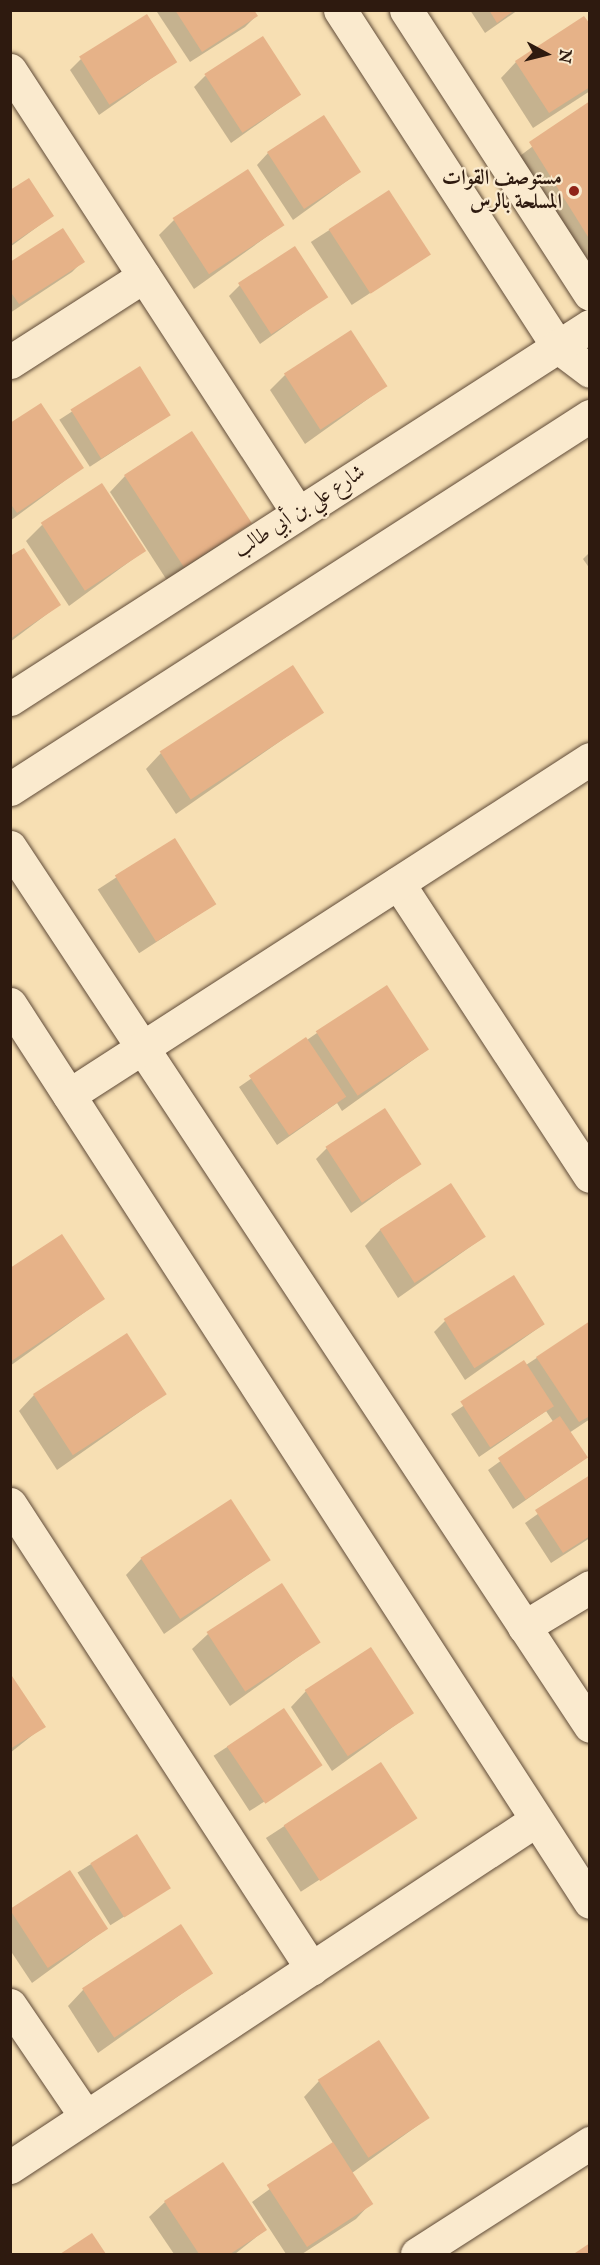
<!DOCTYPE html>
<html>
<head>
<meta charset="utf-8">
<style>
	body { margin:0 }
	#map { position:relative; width:600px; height:2265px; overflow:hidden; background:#f7dfb3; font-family:"IM FELL English",Amiri,serif }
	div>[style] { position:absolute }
	.shadow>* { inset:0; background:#0003; transform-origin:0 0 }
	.building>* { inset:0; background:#e6b288; transform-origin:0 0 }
	.roads { filter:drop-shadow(0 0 2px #604b38) drop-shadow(0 0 2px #604b38) }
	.minor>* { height:33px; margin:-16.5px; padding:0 16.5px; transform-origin:16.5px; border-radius:16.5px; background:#faeace }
	.dots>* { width:16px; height:16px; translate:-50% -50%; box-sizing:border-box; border:3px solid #faeace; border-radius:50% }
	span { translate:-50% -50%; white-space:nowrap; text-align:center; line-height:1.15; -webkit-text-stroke:4.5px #faeace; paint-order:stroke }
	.poi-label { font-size:21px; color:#2e1a0f; font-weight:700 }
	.right { translate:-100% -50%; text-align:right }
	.street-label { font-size:21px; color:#2e1a0f }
	.frame { position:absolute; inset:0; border:12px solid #2e1a0f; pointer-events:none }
	.north { position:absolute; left:516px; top:24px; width:60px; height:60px; -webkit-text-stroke:4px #faeace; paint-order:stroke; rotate:97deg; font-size:16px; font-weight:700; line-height:24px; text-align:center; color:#2e1a0f }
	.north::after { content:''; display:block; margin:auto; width:21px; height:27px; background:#2e1a0f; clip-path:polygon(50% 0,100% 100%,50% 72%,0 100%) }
</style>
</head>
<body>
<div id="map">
	<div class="shadow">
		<i style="clip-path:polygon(253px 10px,256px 16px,245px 27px,190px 62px,157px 12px)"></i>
		<i style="clip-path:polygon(470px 10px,518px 10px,485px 33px)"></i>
		<i style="clip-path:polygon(590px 27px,590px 91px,533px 128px,501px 78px,516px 62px)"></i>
		<i style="clip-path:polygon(81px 59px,176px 61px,99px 115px,70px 70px)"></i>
		<i style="clip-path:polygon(205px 76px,299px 95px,231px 143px,194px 87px)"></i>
		<i style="clip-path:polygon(590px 103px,590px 297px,508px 165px)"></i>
		<i style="clip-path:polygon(268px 153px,359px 172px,293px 220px,257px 165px)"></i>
		<i style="clip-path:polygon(10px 192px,52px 216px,10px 247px)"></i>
		<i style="left:388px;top:192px;width:75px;height:92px;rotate:57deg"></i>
		<i style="clip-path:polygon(174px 220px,283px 225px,194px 289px,159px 235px)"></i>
		<i style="clip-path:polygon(83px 261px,72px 272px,10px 313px,10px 264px)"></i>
		<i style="clip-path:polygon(240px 285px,326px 297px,260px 344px,229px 296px)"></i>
		<i style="left:139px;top:368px;width:56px;height:95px;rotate:57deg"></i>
		<i style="clip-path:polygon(285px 375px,386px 386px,305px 444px,270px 390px)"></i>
		<i style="clip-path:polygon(10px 425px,82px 468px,10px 521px)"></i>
		<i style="clip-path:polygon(125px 476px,250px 523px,168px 582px,110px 492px)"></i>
		<i style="clip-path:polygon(42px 525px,144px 551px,69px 606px,26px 541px)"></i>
		<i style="clip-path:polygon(590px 552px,590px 569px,583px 559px)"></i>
		<i style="clip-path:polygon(10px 558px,59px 605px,10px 642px)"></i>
		<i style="clip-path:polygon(322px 712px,176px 814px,146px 769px,161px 753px)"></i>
		<i style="left:174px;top:840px;width:76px;height:91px;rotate:57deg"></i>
		<i style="clip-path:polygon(317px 1033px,427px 1050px,342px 1111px,337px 1103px,277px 1145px,239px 1087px)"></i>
		<i style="clip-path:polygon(327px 1148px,419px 1164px,351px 1213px,316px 1159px)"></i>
		<i style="clip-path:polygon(380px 1230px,484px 1237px,398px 1298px,365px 1246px)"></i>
		<i style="clip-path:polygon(10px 1270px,103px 1299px,10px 1366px)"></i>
		<i style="clip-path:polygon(445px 1321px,544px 1324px,465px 1380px,434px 1332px)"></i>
		<i style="clip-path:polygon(590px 1323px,590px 1419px,569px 1433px,586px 1458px,513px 1509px,488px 1470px,554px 1423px,546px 1411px,479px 1457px,451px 1414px)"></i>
		<i style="clip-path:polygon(165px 1394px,57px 1470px,19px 1411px,34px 1395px)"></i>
		<i style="clip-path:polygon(590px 1477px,590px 1538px,551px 1563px,525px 1523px)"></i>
		<i style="clip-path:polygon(141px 1559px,269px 1560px,164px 1634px,126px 1575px)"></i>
		<i style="clip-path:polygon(208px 1634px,319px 1642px,230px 1706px,192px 1649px)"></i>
		<i style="clip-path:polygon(10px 1676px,44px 1726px,10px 1753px)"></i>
		<i style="clip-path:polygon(306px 1691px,412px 1713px,332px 1771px,291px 1707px)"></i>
		<i style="left:284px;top:1710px;width:66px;height:84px;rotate:57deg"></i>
		<i style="left:380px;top:1764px;width:64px;height:136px;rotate:57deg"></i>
		<i style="left:136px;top:1836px;width:62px;height:69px;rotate:58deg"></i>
		<i style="clip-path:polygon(70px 1872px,106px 1929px,32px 1983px,10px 1950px,10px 1912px)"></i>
		<i style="clip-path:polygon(211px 1973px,98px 2053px,68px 2006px,83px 1990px)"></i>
		<i style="clip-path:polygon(319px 2081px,428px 2118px,352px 2173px,371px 2203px,356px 2219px,302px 2254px,286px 2254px,252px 2202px,333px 2143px,304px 2097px)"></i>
		<i style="clip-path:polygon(165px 2202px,265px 2230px,235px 2254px,174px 2254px,149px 2217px)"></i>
		<i style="clip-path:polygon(92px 2235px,104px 2254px,62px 2254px)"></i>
	</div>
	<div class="building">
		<i style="clip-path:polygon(175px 10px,254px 10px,258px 16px,202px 52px)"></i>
		<i style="clip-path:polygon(489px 10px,515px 10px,497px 23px)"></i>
		<i style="left:147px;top:14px;width:57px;height:80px;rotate:58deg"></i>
		<i style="clip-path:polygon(584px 16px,590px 24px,590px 87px,549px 113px,515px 61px)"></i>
		<i style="left:263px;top:36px;width:70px;height:70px;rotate:57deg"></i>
		<i style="clip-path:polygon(590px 101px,590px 240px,529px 142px)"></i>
		<i style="left:324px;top:115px;width:68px;height:68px;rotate:57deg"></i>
		<i style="left:248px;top:169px;width:67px;height:90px;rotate:57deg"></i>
		<i style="clip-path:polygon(29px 178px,54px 216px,10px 245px,10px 190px)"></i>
		<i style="left:389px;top:190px;width:77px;height:72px;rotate:57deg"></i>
		<i style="clip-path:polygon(63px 228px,85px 262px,19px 304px,10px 291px,10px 262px)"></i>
		<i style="left:295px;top:246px;width:61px;height:68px;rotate:57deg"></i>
		<i style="left:351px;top:330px;width:67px;height:80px;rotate:57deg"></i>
		<i style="left:140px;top:366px;width:58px;height:82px;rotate:58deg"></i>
		<i style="clip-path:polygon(41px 403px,84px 468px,17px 513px,10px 503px,10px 423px)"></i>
		<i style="left:192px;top:431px;width:110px;height:81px;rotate:57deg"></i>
		<i style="left:102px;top:483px;width:81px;height:73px;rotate:57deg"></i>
		<i style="clip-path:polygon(24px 548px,61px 605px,10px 639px,10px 556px)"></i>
		<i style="left:293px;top:665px;width:57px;height:159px;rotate:57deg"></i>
		<i style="left:175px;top:838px;width:78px;height:71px;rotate:58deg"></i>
		<i style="left:387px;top:985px;width:77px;height:85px;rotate:57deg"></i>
		<i style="left:306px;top:1037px;width:72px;height:69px;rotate:56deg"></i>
		<i style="left:385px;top:1108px;width:67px;height:71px;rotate:57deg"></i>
		<i style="left:451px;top:1183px;width:64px;height:85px;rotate:57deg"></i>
		<i style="clip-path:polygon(62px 1234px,105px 1299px,10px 1362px,10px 1268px)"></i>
		<i style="left:514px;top:1275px;width:58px;height:83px;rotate:58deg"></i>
		<i style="clip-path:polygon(590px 1321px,590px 1416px,579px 1422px,536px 1357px)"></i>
		<i style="left:127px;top:1333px;width:73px;height:112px;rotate:57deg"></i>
		<i style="left:524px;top:1360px;width:55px;height:76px;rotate:57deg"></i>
		<i style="left:560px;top:1416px;width:50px;height:75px;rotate:56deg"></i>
		<i style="clip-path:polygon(590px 1475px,590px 1536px,563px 1553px,535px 1510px)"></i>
		<i style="left:231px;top:1499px;width:73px;height:108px;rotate:57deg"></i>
		<i style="left:282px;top:1583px;width:71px;height:90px;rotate:57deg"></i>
		<i style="left:371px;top:1647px;width:79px;height:79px;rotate:57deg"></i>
		<i style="clip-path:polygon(10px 1673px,46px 1727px,10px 1749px)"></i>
		<i style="left:284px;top:1708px;width:69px;height:69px;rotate:56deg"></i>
		<i style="left:381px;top:1762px;width:67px;height:116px;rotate:57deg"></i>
		<i style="left:137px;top:1834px;width:64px;height:55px;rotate:58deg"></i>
		<i style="left:70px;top:1870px;width:70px;height:72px;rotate:57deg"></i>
		<i style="left:181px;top:1924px;width:59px;height:118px;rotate:57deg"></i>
		<i style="left:379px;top:2040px;width:93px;height:73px;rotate:57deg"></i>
		<i style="left:333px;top:2142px;width:74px;height:79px;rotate:57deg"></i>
		<i style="clip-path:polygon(223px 2162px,267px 2230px,230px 2254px,199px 2254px,164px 2201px)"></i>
		<i style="clip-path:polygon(92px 2233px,106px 2254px,60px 2254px)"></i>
		<i style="clip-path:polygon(590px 2243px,590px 2254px,577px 2254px,575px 2253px)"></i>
	</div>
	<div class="roads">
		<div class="minor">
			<i style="left:340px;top:10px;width:400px;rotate:57.1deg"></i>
			<i style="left:557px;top:346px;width:41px;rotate:37.1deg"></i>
			<i style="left:406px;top:10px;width:338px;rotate:57.1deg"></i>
			<i style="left:10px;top:70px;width:528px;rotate:56.97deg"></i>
			<i style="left:10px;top:362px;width:159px;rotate:-32.7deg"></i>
			<i style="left:10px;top:699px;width:690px;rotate:-32.75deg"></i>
			<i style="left:10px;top:789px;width:690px;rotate:-32.75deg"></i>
			<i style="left:10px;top:847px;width:1053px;rotate:56.58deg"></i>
			<i style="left:398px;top:883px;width:350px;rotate:56.8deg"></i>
			<i style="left:10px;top:1004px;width:1069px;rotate:57.14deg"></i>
			<i style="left:69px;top:1095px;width:620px;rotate:-32.82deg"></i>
			<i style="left:10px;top:1504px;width:554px;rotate:57deg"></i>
			<i style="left:524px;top:1627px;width:77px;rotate:-31.2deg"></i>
			<i style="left:10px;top:2005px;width:135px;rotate:55.8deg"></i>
			<i style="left:10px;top:2167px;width:630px;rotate:-33.41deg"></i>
			<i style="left:417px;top:2254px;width:206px;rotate:-32.7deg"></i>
		</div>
	</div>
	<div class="dots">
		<i style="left:574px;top:191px;background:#8f2418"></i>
	</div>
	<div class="poi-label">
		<span class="right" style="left:562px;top:191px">مستوصف القوات<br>المسلحة بالرس</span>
	</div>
	<div class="street-label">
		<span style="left:300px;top:512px;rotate:-33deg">شارع علي بن أبي طالب</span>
	</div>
	<div class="frame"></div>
	<div class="north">N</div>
</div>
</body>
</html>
